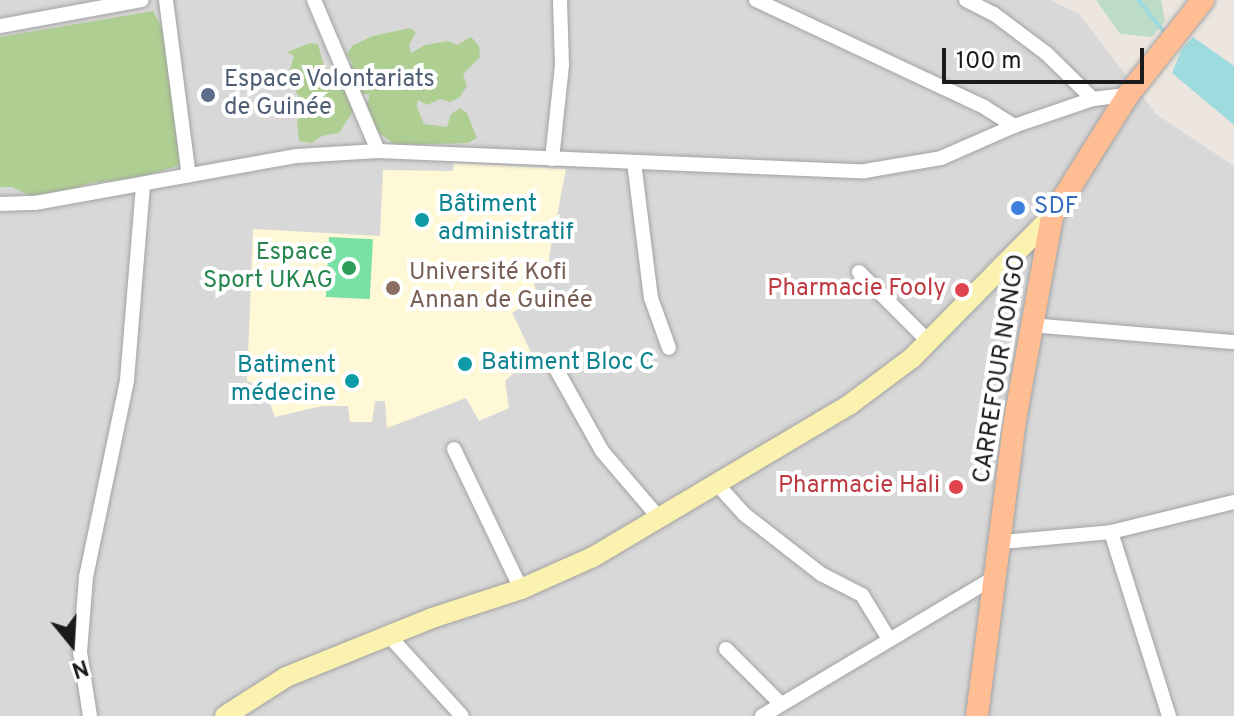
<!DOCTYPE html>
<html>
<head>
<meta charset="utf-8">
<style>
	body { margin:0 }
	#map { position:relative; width:1234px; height:716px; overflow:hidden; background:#ede6e0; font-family:Overpass,sans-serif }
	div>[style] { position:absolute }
	.residential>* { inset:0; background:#d9d8d8 }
	.education>* { inset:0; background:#fff8d7 }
	.forest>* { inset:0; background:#afcf92 }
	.wetland>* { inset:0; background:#bcdcc8 }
	.pitch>* { inset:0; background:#79e1a6; transform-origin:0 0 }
	.water>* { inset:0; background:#9edbde }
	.stream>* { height:4px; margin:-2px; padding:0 2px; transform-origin:2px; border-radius:2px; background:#9edbde }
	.roads { filter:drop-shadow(0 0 2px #a2a2a2) drop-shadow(0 0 2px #a2a2a2) }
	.street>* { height:14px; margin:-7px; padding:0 7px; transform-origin:7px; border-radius:7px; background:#fff }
	.secondary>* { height:20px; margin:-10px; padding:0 10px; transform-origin:10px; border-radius:10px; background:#fcf2af }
	.primary>* { height:22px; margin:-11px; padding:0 11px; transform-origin:11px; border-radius:11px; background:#ffbd93 }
	.dots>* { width:22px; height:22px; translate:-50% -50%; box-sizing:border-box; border:4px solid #fff; border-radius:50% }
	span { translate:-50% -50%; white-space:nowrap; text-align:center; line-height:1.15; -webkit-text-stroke:8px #fff; paint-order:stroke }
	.service-label { font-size:24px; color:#4e5e75 }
	.left { translate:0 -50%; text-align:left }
	.culture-label { font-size:24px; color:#0d838f }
	.right { translate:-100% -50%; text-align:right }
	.shop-label { font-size:24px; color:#366cbe }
	.leisure-label { font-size:24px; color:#27864d }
	.education-label { font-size:24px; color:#785e54 }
	.health-label { font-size:24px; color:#be3a42 }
	.street-label { font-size:24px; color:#1b1b1b }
	.north { position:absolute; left:32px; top:604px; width:80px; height:80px; -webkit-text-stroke:6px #fff; paint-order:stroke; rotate:162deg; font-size:22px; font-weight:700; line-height:32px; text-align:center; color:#1b1b1b }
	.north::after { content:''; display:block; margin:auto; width:28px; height:36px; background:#1b1b1b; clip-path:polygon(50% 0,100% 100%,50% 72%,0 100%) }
	.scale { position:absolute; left:942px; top:48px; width:202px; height:36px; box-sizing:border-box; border:4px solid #1b1b1b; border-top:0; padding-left:10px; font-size:24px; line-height:28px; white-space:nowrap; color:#1b1b1b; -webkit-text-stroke:6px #fff; paint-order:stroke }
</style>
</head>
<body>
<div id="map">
	<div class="residential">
		<i style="clip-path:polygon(0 0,1050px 0,1079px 14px,1156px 114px,1234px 166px,1234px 716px,0 716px)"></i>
	</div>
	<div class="education">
		<i style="clip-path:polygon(454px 163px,566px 169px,549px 257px,551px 272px,533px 280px,538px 297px,512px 313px,533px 356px,505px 381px,509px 408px,479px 421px,466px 398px,387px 428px,385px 401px,375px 401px,372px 422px,350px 422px,348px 406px,322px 406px,275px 417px,264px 387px,247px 381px,253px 229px,380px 236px,383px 170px,453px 171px)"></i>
	</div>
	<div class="forest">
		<i style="clip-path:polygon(153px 11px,163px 30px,176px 129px,190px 136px,189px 149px,178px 166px,135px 178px,90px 183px,48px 197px,35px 198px,12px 187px,0 187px,0 37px)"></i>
		<i style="clip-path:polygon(410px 28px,416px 32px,409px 45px,411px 53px,425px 45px,448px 41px,457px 45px,471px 37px,479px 46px,480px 57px,463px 74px,467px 86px,459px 98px,450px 102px,440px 99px,427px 105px,418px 100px,417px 107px,424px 124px,447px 127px,451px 114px,460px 108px,467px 113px,477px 138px,468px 143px,396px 145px,372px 128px,364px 104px,369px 100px,369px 94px,360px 94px,349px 73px,352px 62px,347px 54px,353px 45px,373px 36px)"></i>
		<i style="clip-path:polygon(310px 43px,318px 44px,327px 77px,345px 91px,355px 108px,339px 133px,322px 136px,311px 143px,299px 141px,297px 121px,305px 110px,288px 75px,294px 56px,287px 52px)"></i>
	</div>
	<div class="wetland">
		<i style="clip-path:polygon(1096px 0,1161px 0,1165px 21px,1152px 37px,1120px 34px)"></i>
	</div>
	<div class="pitch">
		<i style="left:329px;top:237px;width:44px;height:60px;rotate:3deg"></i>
	</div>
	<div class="water">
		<i style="clip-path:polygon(1193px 37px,1234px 66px,1234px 125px,1172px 73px,1182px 49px)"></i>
	</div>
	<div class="stream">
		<i style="left:1138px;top:0;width:45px;rotate:50.4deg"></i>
	</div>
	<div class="roads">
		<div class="street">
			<i style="left:166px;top:0;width:177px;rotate:82.6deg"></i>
			<i style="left:314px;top:0;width:164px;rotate:67deg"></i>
			<i style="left:756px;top:0;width:252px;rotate:25.1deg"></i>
			<i style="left:984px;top:107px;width:36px;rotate:32deg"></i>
			<i style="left:966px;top:0;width:31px;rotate:27deg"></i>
			<i style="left:994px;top:14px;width:65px;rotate:36.9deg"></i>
			<i style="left:1046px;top:53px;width:66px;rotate:44.4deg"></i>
			<i style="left:0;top:26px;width:144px;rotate:-10.4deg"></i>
			<i style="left:552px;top:159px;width:95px;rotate:-83.9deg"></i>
			<i style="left:562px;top:65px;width:65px;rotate:-91.8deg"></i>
			<i style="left:634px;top:162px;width:137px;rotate:82.9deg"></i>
			<i style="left:651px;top:298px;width:53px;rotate:70.2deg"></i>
			<i style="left:0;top:204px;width:35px;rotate:-2deg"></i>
			<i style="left:35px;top:203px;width:266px;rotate:-10.2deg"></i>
			<i style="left:297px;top:156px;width:81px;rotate:-3.5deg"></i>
			<i style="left:378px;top:151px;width:487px;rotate:2.4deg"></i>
			<i style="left:865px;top:171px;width:77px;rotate:-9.7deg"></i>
			<i style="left:941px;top:158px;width:80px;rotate:-23.7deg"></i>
			<i style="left:1014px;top:126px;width:83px;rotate:-18.9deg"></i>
			<i style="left:1093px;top:99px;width:35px;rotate:-7deg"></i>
			<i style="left:859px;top:272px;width:98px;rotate:45deg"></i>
			<i style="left:1031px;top:325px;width:204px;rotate:4.8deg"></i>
			<i style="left:554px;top:365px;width:98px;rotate:60.8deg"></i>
			<i style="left:602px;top:451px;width:89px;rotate:49.5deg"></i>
			<i style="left:454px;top:449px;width:155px;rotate:64.4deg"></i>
			<i style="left:716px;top:483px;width:42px;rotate:47.9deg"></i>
			<i style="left:744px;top:514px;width:98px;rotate:37.9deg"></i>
			<i style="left:821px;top:574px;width:46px;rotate:27.1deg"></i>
			<i style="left:862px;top:595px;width:52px;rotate:58.5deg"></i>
			<i style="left:1111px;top:532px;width:193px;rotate:72.5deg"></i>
			<i style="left:1002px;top:542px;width:109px;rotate:-5.2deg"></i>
			<i style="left:1111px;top:532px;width:127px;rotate:-13.7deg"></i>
			<i style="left:391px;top:638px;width:105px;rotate:47.7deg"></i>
			<i style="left:726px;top:649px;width:78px;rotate:45deg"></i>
			<i style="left:90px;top:716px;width:65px;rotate:-98.9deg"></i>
			<i style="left:80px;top:652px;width:75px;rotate:-85.4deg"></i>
			<i style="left:86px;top:577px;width:201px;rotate:-78.2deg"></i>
			<i style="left:127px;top:380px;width:196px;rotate:-85.3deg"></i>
			<i style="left:762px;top:716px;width:271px;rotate:-30.8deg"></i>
		</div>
		<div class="secondary">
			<i style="left:225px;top:716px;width:72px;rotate:-32.6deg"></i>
			<i style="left:286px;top:677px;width:157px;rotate:-22deg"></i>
			<i style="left:432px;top:618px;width:94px;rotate:-18deg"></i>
			<i style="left:521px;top:589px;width:79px;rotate:-24deg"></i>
			<i style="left:593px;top:557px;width:298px;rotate:-30.7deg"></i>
			<i style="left:849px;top:405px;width:79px;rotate:-36.7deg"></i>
			<i style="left:912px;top:358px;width:199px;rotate:-45.4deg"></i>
		</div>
		<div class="primary">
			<i style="left:977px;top:716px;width:298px;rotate:-82.7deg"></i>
			<i style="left:1015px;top:420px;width:207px;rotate:-79.7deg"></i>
			<i style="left:1052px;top:216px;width:143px;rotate:-57.9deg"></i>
			<i style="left:1128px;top:95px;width:121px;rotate:-51.7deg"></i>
		</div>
	</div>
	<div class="dots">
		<i style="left:208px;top:95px;background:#5c6f8a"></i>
		<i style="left:1018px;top:208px;background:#3f7fe0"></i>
		<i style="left:422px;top:220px;background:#0f9aa8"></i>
		<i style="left:349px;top:268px;background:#2e9e5b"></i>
		<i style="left:393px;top:288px;background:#8d6e63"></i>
		<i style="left:962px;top:290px;background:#e0444e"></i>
		<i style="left:465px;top:364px;background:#0f9aa8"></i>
		<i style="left:352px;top:381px;background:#0f9aa8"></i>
		<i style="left:956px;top:487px;background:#e0444e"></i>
	</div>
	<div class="service-label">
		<span class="left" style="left:224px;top:95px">Espace Volontariats<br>de Guinée</span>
	</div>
	<div class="culture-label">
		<span class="left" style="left:438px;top:220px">Bâtiment<br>administratif</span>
		<span class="left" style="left:481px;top:364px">Batiment Bloc C</span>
		<span class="right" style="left:336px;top:381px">Batiment<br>médecine</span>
	</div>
	<div class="shop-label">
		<span class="left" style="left:1034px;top:208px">SDF</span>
	</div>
	<div class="leisure-label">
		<span class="right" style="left:333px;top:268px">Espace<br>Sport UKAG</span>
	</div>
	<div class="education-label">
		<span class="left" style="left:409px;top:288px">Université Kofi<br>Annan de Guinée</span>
	</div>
	<div class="health-label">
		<span class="right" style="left:946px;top:290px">Pharmacie Fooly</span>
		<span class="right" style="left:940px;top:487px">Pharmacie Hali</span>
	</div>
	<div class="street-label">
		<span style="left:1001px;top:369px;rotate:-81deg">CARREFOUR NONGO</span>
	</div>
	<div class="north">N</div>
	<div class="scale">100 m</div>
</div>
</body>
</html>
